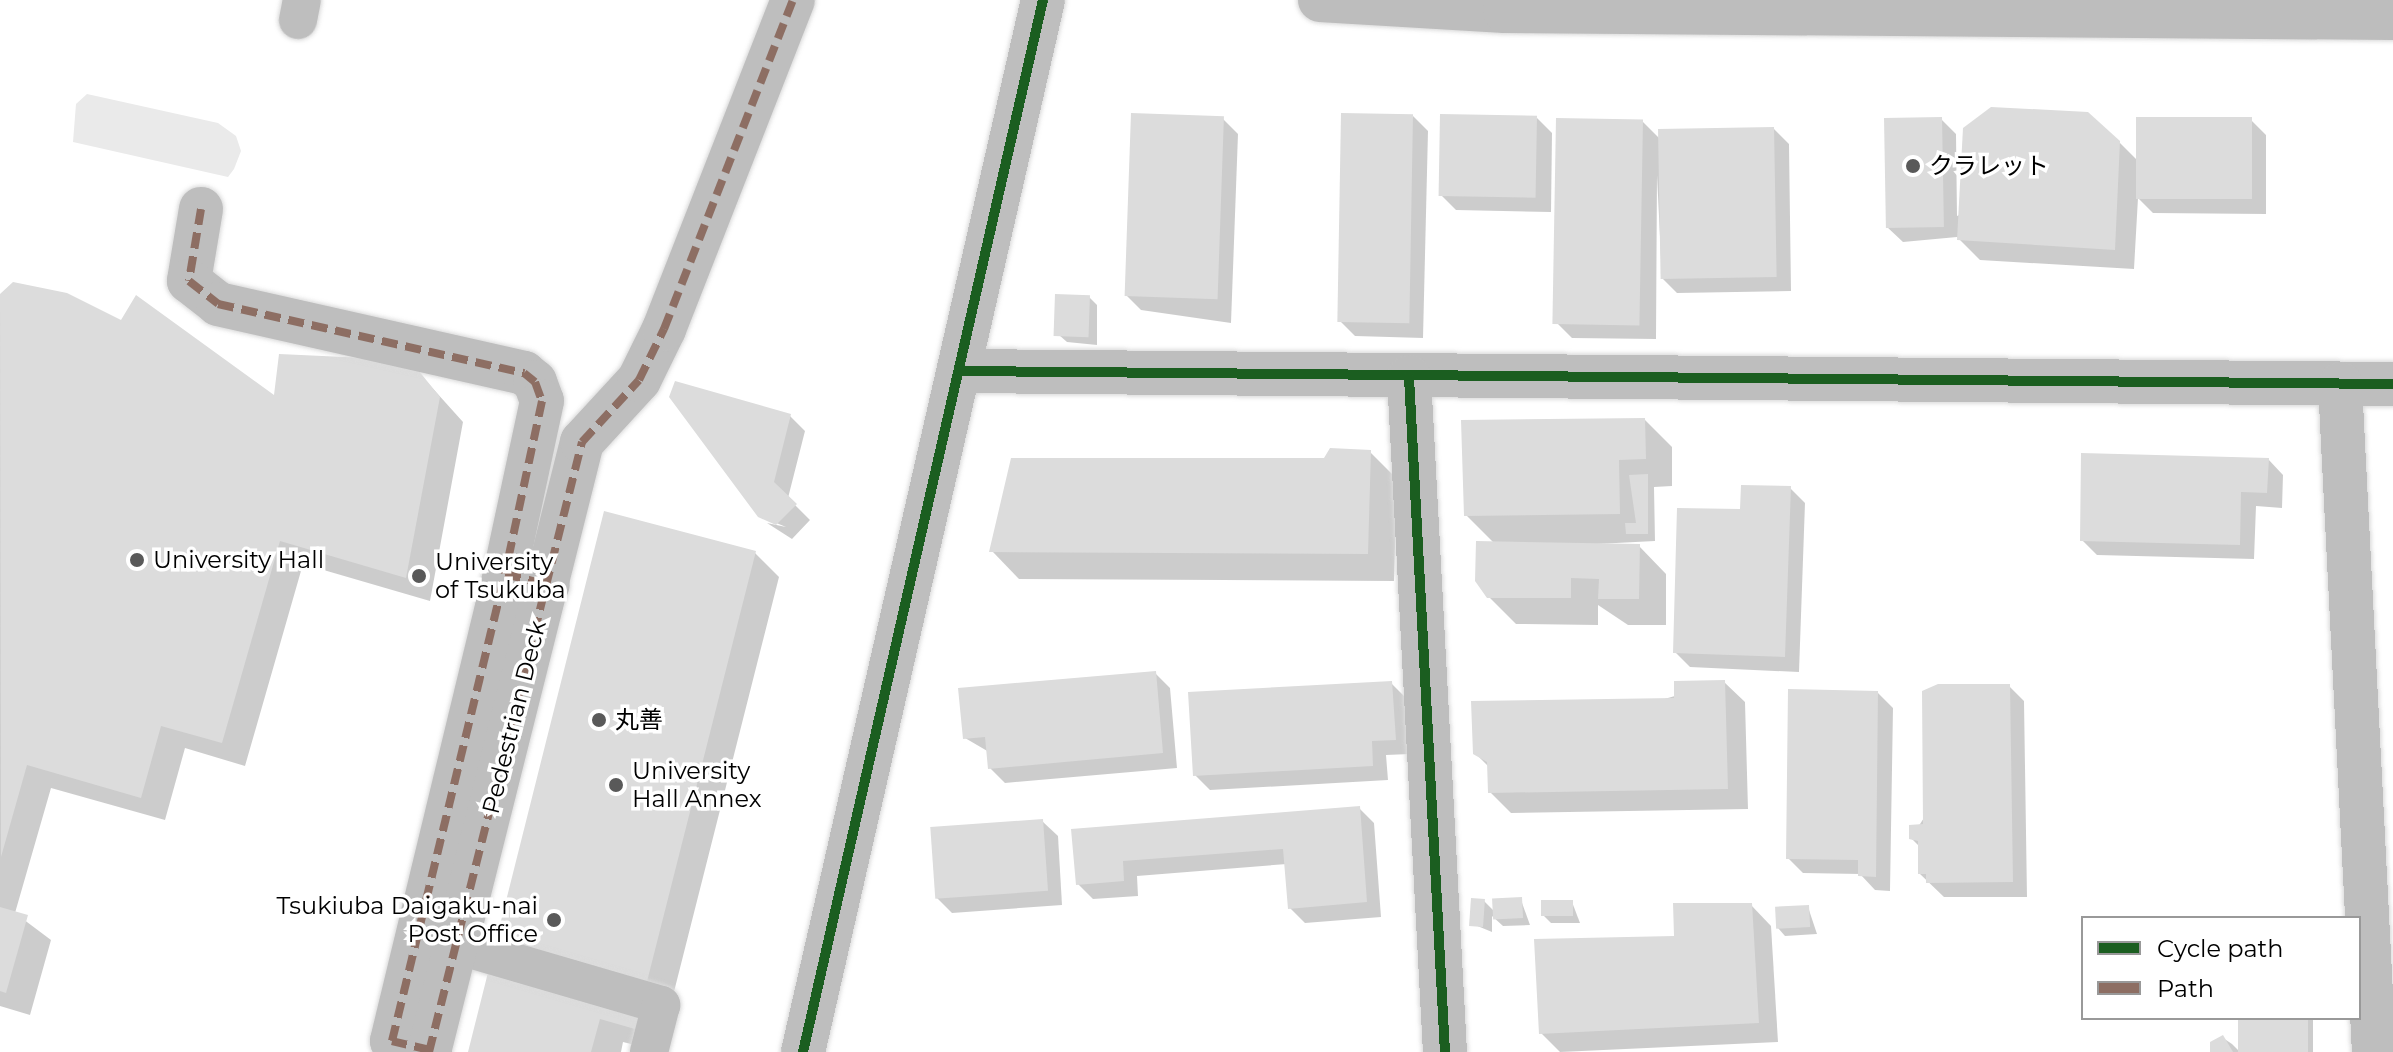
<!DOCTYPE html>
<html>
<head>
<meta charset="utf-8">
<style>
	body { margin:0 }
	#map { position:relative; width:2393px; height:1052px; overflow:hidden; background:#fff; font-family:Montserrat,"Noto Sans JP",sans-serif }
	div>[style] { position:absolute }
	.green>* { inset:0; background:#eaeaea }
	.shadow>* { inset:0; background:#0003; transform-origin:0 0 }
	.building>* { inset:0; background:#dcdcdc; transform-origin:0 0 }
	.roads { filter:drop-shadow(0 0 2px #dbdbdb) drop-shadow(0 0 2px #dbdbdb) }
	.service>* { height:38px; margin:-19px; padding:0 19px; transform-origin:19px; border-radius:19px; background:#bebebe }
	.pedestrian>* { height:44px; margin:-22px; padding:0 22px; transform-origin:22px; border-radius:22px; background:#bebebe }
	.minor>* { height:44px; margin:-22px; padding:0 22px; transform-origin:22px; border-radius:22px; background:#bebebe }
	.tertiary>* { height:44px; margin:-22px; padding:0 22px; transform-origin:22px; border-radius:22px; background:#bebebe }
	.primary>* { height:44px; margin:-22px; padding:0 22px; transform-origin:22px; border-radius:22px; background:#bdbdbd }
	.quiet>* { height:8px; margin-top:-4px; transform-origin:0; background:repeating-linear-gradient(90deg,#8d6e63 0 16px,transparent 0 24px) }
	.cycleway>* { height:10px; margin:-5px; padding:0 5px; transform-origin:5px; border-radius:5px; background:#1b5e20 }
	.dots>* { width:22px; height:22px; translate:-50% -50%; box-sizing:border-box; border:4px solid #fff; border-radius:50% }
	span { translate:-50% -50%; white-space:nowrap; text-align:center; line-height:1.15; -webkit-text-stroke:7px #fff; paint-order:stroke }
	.poi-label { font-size:24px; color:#000 }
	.left { translate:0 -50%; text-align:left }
	.right { translate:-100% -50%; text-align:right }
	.street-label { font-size:24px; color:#000 }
	.legend { position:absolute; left:2081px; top:916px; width:280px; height:104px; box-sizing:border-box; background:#fff; border:2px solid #999; margin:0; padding:10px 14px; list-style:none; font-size:24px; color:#000 }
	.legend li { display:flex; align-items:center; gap:16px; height:40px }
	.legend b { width:40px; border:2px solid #999 }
</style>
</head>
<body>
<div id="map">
	<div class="green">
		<i style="clip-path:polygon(87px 94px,218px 123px,236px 136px,241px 151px,234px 169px,228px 177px,73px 142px,76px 104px)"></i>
	</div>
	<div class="shadow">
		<i style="clip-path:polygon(1413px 116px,1428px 131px,1423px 338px,1355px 336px,1340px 321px)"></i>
		<i style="clip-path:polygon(1537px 118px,1552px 133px,1551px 212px,1456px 210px,1441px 195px)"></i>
		<i style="clip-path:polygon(1223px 119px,1238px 134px,1231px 323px,1141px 310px,1126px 295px)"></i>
		<i style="clip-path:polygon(1941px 119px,1956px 134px,1957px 216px,2119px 142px,2138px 161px,2251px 120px,2266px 135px,2266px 214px,2153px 213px,2138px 198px,2134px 269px,1980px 260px,1957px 237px,1903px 242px,1887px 227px)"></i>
		<i style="clip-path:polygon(1642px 121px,1660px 139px,1774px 129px,1789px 144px,1791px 291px,1677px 293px,1662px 278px,1657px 175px,1656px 339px,1572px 338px,1557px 323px)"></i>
		<i style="clip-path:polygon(13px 285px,275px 399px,409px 362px,463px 422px,430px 601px,303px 564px,245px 766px,185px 748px,165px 820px,51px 788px,15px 913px,51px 940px,30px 1015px,0 1006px,0 296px)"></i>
		<i style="clip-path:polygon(1089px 297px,1097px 305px,1097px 345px,1067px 342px,1059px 335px)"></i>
		<i style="clip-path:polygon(790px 416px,805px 431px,788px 498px,810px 520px,792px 539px,767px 523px,786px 527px,762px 517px)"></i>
		<i style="clip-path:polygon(1645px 420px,1672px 447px,1672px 486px,1654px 487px,1655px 541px,1577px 545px,1639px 546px,1666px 574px,1666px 625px,1628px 625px,1598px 605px,1598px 625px,1516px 624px,1489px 597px,1494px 543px,1466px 515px)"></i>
		<i style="clip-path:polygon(1370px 452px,1397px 479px,1394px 581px,1019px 579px,992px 551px)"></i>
		<i style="clip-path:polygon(2268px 459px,2283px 475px,2282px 508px,2256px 506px,2254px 559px,2097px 555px,2082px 540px)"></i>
		<i style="clip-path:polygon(1790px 488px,1805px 503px,1799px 672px,1690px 667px,1675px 652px,1742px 511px)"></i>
		<i style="clip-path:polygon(755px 553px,779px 577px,659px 1051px,623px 1042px,621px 1052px,470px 1052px)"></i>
		<i style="clip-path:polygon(1155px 673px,1170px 688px,1177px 768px,1005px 783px,990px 768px,989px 752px,965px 738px)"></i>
		<i style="clip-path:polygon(1724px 682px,1745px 702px,1748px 809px,1511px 813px,1490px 792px,1490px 768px,1475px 753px)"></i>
		<i style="clip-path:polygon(1391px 683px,1406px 698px,1410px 754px,1386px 755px,1388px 780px,1210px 790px,1195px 775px)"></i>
		<i style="clip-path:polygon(2009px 686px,2024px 701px,2027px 897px,1944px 897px,1920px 874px,1920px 847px,1911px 838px)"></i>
		<i style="clip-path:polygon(1878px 693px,1893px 708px,1890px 891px,1875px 890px,1860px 874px,1803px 873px,1788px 858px)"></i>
		<i style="clip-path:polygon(1359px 808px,1374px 823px,1381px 917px,1305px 923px,1290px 908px,1287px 864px,1137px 876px,1138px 896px,1093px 899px,1078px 884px,1074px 831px)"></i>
		<i style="clip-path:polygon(1042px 821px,1058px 836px,1062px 905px,952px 913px,937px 898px)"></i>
		<i style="clip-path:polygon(1521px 900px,1530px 925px,1503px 926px,1492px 916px,1492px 932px,1475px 925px,1484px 901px,1494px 911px)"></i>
		<i style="clip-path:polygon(1572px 902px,1580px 923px,1551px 923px,1543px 915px)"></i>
		<i style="clip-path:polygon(1751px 905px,1771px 926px,1778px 1042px,1560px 1052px,1541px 1033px,1679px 938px)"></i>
		<i style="clip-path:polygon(1808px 907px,1817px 934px,1785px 936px,1778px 928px)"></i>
		<i style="left:2240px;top:1018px;width:73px;height:34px"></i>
		<i style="clip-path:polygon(2223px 1038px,2232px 1044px,2240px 1052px,2212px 1052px)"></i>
	</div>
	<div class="building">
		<i style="clip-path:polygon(1991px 107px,2088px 112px,2120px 141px,2115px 250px,1957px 240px,1963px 128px)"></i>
		<i style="left:1131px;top:113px;width:93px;height:183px;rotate:2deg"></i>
		<i style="left:1341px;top:113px;width:72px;height:209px;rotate:1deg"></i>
		<i style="left:1440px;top:114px;width:97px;height:82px;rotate:1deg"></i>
		<i style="left:1942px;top:117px;width:110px;height:58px;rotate:89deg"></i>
		<i style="left:2136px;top:117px;width:116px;height:82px"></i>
		<i style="left:1556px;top:118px;width:87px;height:206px;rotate:1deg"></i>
		<i style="left:1774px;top:127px;width:150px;height:116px;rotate:89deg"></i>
		<i style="clip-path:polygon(13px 282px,67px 293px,121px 320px,136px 295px,274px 395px,279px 354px,410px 360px,440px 397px,406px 578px,280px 541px,222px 743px,161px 726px,141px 798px,27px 765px,1px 857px,0 294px)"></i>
		<i style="left:1055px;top:294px;width:35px;height:42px;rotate:2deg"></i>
		<i style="clip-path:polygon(675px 381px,791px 414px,774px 482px,797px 504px,776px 525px,758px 517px,669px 397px)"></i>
		<i style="clip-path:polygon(1645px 418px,1646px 459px,1619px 460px,1620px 514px,1464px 516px,1461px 420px)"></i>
		<i style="clip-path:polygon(1330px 448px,1371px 450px,1368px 554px,989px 552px,1011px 458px,1324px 458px)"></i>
		<i style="clip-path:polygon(2081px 453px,2269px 458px,2267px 493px,2241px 492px,2240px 545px,2080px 541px)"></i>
		<i style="clip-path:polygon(1648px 474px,1648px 534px,1626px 534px,1625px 523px,1636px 523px,1629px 475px)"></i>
		<i style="clip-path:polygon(1741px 485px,1791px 486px,1785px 657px,1673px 653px,1677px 508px,1740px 509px)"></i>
		<i style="clip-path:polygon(604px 511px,756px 551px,635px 1029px,600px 1019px,591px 1052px,468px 1052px)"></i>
		<i style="clip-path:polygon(1476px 541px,1640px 544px,1639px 599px,1598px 599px,1599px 579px,1571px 578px,1571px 598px,1487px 598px,1475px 581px)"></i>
		<i style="clip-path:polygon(1156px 671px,1163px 753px,988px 769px,985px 737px,963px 739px,958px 688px)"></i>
		<i style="clip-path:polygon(1725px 680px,1728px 789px,1488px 793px,1487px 762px,1473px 754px,1471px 701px,1674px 698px,1674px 681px)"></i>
		<i style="clip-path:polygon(1392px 681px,1396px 740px,1372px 741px,1373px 766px,1193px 776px,1188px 692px)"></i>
		<i style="clip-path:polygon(1938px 684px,2010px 684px,2013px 882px,1926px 883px,1926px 874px,1918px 874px,1918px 841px,1909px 839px,1909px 825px,1923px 824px,1922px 691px)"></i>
		<i style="clip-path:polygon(1788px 689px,1878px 691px,1876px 877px,1858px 876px,1858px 860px,1786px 859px)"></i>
		<i style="clip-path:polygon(1360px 806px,1367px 902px,1288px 909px,1283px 849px,1123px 861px,1124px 881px,1076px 885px,1071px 829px)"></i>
		<i style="left:1043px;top:819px;width:72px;height:113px;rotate:86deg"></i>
		<i style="left:1522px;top:897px;width:21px;height:30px;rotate:87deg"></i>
		<i style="left:1471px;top:898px;width:14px;height:28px;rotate:4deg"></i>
		<i style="left:1541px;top:900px;width:32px;height:16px"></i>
		<i style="clip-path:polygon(1673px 903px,1752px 903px,1759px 1023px,1539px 1034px,1534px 939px,1674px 936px)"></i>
		<i style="left:1809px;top:905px;width:22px;height:34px;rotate:87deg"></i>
		<i style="clip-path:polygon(0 907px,28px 915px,6px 993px,0 991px)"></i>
		<i style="left:2238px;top:1018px;width:70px;height:34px"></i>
		<i style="clip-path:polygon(2223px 1035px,2233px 1052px,2210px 1052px,2210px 1042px)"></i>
	</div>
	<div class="roads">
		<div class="service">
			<i style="left:298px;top:20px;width:20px;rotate:-79deg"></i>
			<i style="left:456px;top:945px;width:214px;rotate:16.3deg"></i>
			<i style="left:661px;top:1005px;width:49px;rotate:104.3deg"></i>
		</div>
		<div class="pedestrian">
			<i style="left:201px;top:209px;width:73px;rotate:99.5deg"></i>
			<i style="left:189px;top:281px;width:37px;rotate:38deg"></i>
			<i style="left:218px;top:304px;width:314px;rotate:12.7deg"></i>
			<i style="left:524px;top:373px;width:14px;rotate:39deg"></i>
			<i style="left:535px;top:382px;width:20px;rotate:70deg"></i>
			<i style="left:542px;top:401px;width:177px;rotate:102.1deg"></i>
			<i style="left:505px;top:574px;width:44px;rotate:14.3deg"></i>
			<i style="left:430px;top:1050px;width:39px;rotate:-167deg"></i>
			<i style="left:392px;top:1041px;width:480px;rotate:-76.4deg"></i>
			<i style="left:429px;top:1052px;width:629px;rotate:-75.92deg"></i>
			<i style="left:582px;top:442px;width:84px;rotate:-47.4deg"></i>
			<i style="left:639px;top:380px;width:57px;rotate:-63.9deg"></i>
			<i style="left:664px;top:329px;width:353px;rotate:-68.6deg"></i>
		</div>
		<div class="minor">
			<i style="left:961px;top:371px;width:1432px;rotate:0.52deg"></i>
			<i style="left:1409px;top:377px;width:676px;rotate:86.95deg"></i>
			<i style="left:2340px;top:384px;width:669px;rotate:87.09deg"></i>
		</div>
		<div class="tertiary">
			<i style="left:803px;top:1052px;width:1079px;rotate:-77.15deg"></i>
		</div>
		<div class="primary">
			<i style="left:1320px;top:0;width:185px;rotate:3.4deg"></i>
			<i style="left:1505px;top:11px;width:888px;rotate:0.45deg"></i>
		</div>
	</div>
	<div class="quiet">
		<i style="left:201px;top:209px;width:73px;rotate:99.5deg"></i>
		<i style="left:189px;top:281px;width:37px;rotate:38deg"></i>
		<i style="left:218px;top:304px;width:314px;rotate:12.7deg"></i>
		<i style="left:524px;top:373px;width:14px;rotate:39deg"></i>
		<i style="left:535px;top:382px;width:20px;rotate:70deg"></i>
		<i style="left:542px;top:401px;width:177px;rotate:102.1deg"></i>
		<i style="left:505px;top:574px;width:44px;rotate:14.3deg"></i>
		<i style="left:430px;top:1050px;width:39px;rotate:-167deg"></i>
		<i style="left:392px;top:1041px;width:480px;rotate:-76.4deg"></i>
		<i style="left:429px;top:1052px;width:629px;rotate:-75.92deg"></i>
		<i style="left:582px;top:442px;width:84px;rotate:-47.4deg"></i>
		<i style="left:639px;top:380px;width:57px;rotate:-63.9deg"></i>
		<i style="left:664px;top:329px;width:353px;rotate:-68.6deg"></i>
	</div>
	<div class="cycleway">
		<i style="left:961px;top:371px;width:1432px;rotate:0.52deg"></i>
		<i style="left:1409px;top:377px;width:676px;rotate:86.95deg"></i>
		<i style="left:803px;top:1052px;width:1079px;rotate:-77.15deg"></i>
	</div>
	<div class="dots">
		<i style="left:1913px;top:166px;background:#595959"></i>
		<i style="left:137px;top:560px;background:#595959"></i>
		<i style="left:419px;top:576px;background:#595959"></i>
		<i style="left:599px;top:720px;background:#595959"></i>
		<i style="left:616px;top:785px;background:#595959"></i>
		<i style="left:554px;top:920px;background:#595959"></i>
	</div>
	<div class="poi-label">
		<span class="left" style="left:1929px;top:166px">クラレット</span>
		<span class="left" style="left:153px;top:560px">University Hall</span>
		<span class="left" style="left:435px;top:576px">University<br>of Tsukuba</span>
		<span class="left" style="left:615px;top:720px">丸善</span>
		<span class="left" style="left:632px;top:785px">University<br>Hall Annex</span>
		<span class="right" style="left:538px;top:920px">Tsukiuba Daigaku-nai<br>Post Office</span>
	</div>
	<div class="street-label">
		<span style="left:514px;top:717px;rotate:-76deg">Pedestrian Deck</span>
	</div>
	<ul class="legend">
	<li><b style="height:10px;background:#1b5e20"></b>Cycle path</li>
	<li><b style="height:10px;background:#8d6e63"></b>Path</li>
	</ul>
</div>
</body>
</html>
